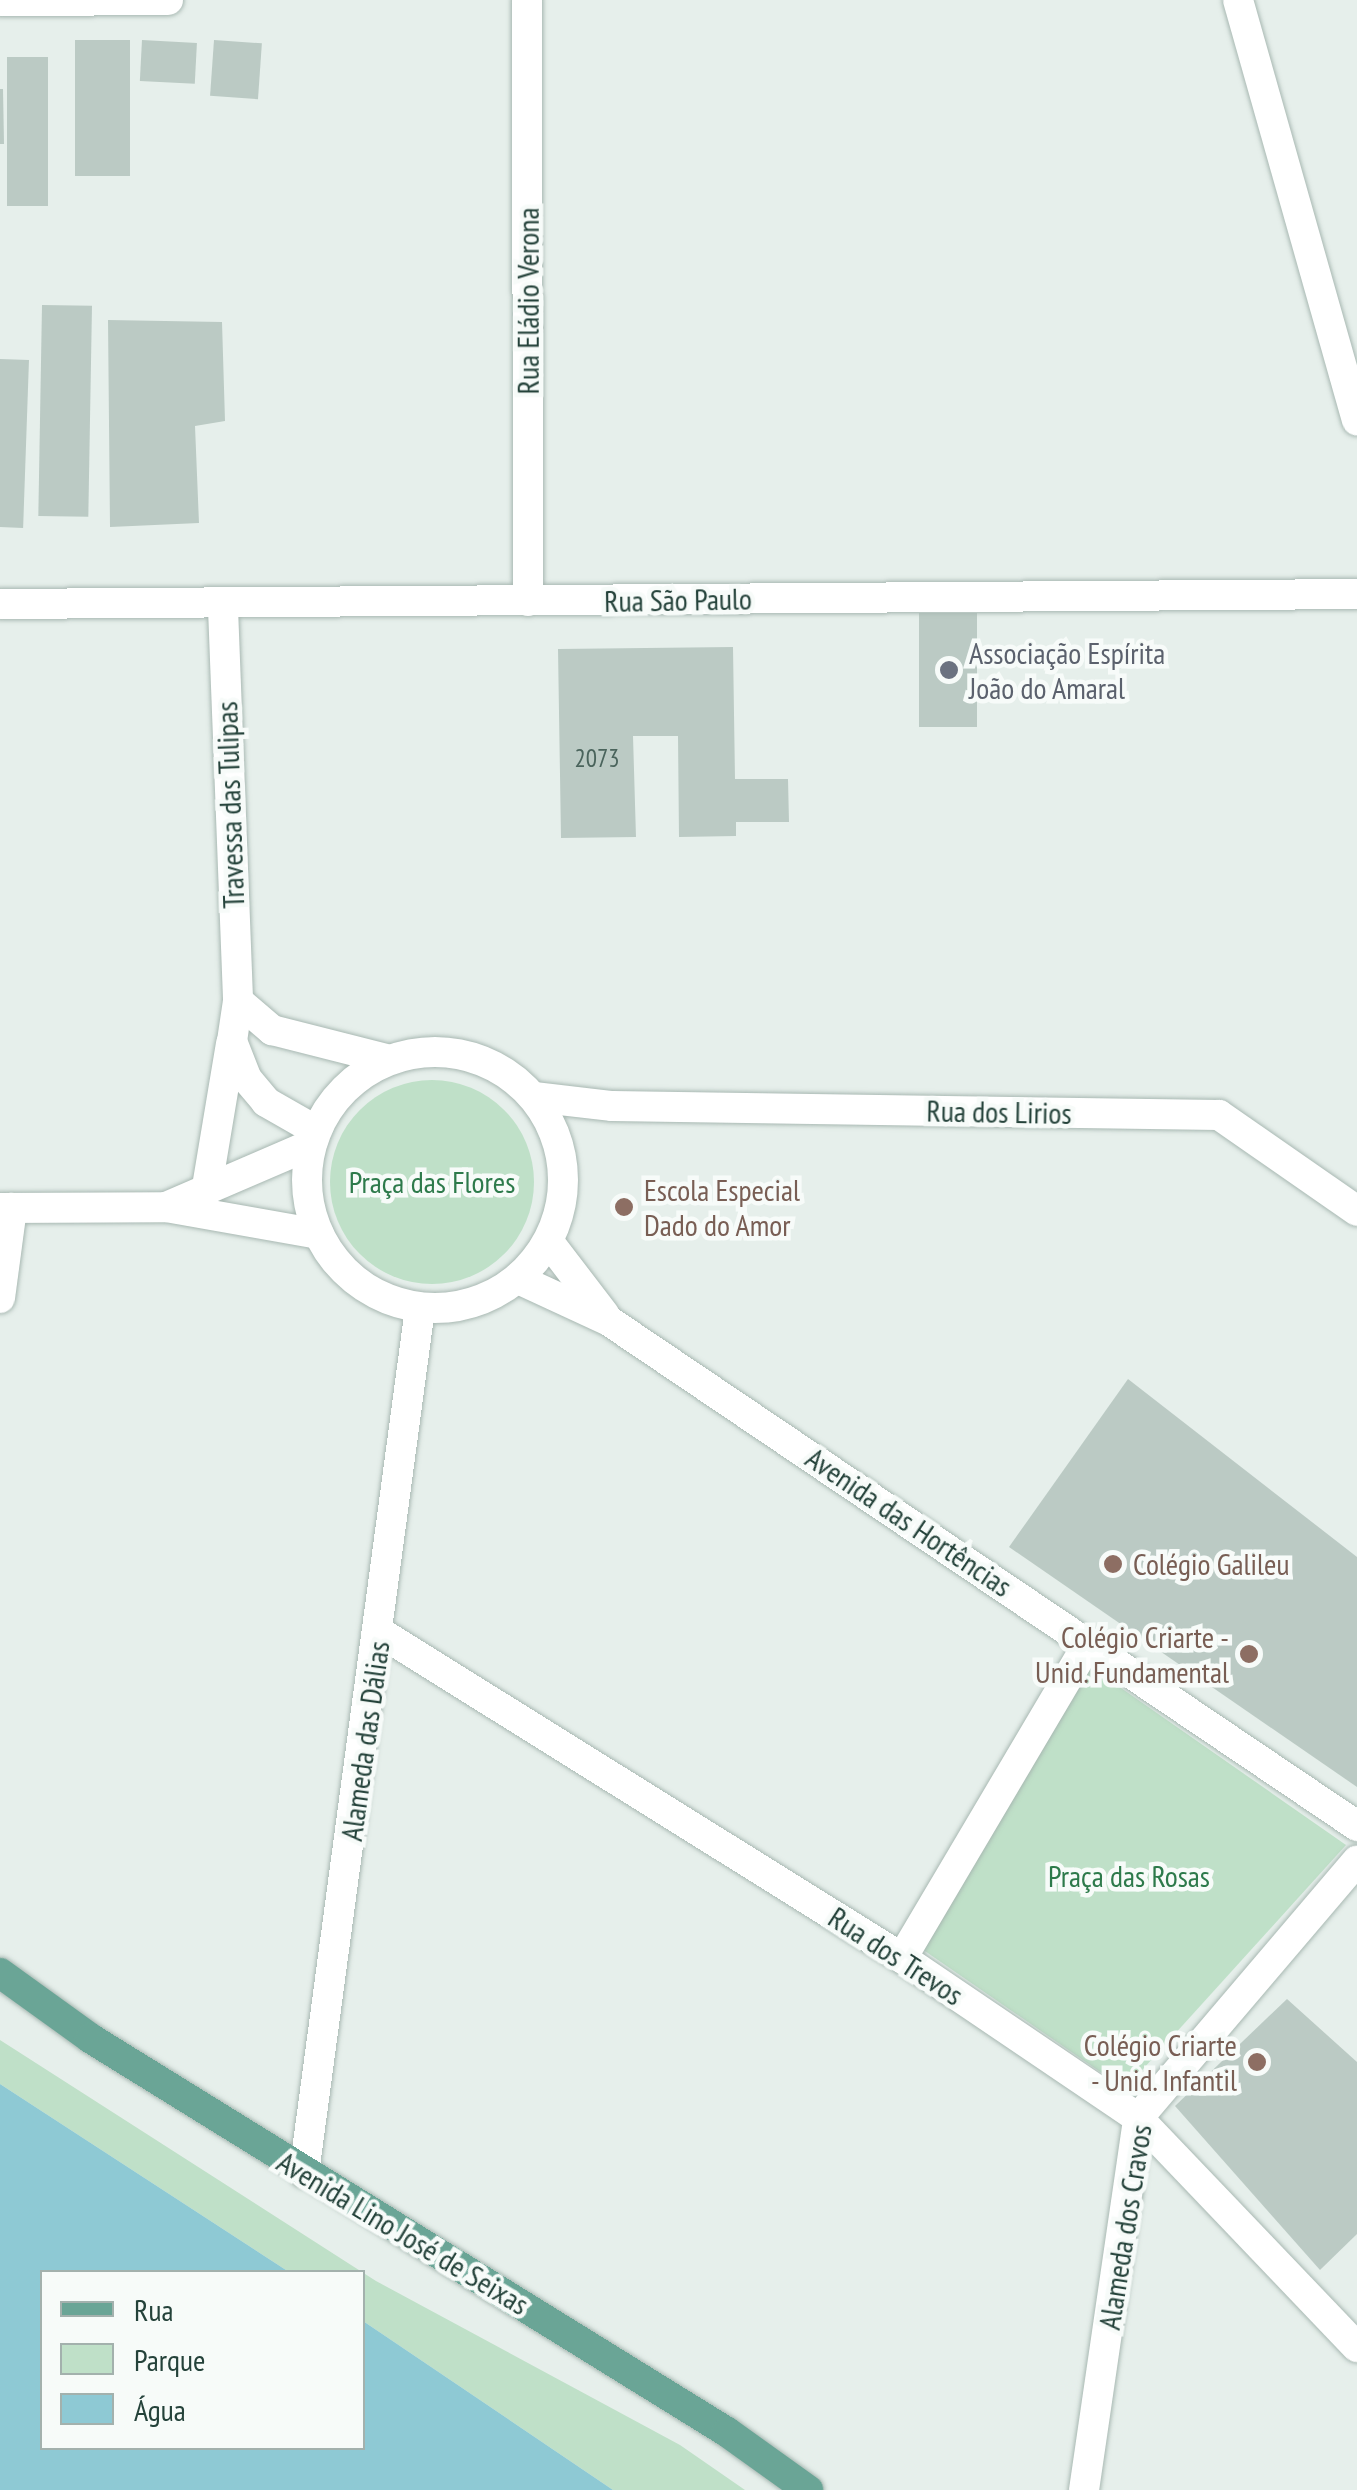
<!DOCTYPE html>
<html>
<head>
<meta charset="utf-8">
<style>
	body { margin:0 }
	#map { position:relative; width:1357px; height:2490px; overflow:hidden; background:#e6efeb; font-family:"PT Sans Narrow",sans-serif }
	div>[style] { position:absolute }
	.green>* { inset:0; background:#bfe0c8 }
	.round { border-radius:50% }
	.water>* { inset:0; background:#8ec9d4 }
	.building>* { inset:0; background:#bbcac4; transform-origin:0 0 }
	.roads { filter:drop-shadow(0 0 2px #a8b8b2) drop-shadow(0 0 2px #a8b8b2) }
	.street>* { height:30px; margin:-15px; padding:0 15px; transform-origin:15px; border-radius:15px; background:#fff }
	.street>.ring { margin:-15px; padding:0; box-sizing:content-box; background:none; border:30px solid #fff; border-radius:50% }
	.secondary>* { height:30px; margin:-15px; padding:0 15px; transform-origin:15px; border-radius:15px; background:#fff }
	.primary>* { height:30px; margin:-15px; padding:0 15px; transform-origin:15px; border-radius:15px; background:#6aa596 }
	.dots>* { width:28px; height:28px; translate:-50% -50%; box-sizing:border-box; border:5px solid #f7fbf9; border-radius:50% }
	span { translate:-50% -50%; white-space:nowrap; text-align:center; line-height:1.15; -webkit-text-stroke:9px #f7fbf9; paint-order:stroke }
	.number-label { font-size:25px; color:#4a645c }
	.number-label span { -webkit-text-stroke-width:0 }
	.street-label { font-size:30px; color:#24423a }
	.worship-label { font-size:30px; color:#5b616d }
	.left { translate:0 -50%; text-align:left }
	.park-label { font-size:30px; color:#2d7a4b }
	.education-label { font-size:30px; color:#785e54 }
	.right { translate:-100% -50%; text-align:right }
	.legend { position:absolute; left:40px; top:2270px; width:325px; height:180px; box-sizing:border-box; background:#f7fbf9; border:2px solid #a3b1ad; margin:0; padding:12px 18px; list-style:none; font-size:30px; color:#24423a }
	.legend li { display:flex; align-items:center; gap:20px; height:50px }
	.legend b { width:50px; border:2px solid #a3b1ad }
</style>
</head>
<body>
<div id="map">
	<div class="green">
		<i class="round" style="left:330px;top:1080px;width:204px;height:204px"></i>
		<i style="clip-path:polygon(1091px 1667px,1346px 1845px,1125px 2089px,922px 1949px)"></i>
		<i style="clip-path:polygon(0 2040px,376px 2281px,680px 2445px,745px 2490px,613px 2490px,363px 2321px,362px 2272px,289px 2272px,0 2084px)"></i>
	</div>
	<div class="water">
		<i style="clip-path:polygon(0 2084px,289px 2272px,42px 2272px,42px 2448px,362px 2448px,363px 2321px,613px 2490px,0 2490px)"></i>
	</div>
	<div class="building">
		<i style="left:75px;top:40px;width:55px;height:136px"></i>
		<i style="left:142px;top:40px;width:55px;height:41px;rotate:3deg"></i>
		<i style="left:214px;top:40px;width:48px;height:56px;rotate:4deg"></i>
		<i style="left:48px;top:57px;width:149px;height:41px;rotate:90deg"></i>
		<i style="clip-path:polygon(0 89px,3px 89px,4px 144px,0 144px)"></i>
		<i style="left:42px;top:305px;width:50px;height:211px;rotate:1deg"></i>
		<i style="clip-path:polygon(108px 320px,222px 322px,225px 421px,195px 426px,199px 523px,110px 527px)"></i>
		<i style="left:0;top:359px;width:29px;height:168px;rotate:2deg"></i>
		<i style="left:919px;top:613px;width:58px;height:114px"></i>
		<i style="clip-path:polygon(733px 647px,735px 779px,788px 779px,789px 822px,736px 822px,736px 836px,679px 837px,678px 736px,633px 736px,636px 837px,561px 838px,558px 649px)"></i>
		<i style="clip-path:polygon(1128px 1379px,1357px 1557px,1357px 1787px,1009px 1547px)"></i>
		<i style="clip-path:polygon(1287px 1999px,1357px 2062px,1357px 2234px,1320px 2270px,1175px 2106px)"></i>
	</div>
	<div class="roads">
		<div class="street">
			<i style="left:527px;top:0;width:601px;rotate:89.9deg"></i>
			<i style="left:0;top:1px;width:168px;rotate:-0.3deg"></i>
			<i style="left:223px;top:608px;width:393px;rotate:87.8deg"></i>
			<i style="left:238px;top:1001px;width:40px;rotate:98.5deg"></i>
			<i style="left:232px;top:1041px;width:41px;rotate:68.5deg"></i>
			<i style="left:247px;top:1079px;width:30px;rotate:50deg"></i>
			<i style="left:266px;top:1102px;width:56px;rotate:29.7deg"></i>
			<i style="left:238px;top:1001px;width:45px;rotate:40.5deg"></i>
			<i style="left:272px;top:1030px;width:119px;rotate:14.2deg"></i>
			<i class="ring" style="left:307px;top:1052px;width:226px;height:226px"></i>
			<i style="left:534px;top:1097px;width:79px;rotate:6.6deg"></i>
			<i style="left:612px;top:1106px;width:607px;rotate:0.85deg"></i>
			<i style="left:1219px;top:1115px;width:168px;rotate:34.8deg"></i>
			<i style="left:207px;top:1187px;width:145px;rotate:-80.5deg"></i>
			<i style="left:166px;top:1207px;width:157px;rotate:-23.3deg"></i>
			<i style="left:0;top:1208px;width:166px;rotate:-0.3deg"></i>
			<i style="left:166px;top:1207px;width:155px;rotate:10deg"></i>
			<i style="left:549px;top:1242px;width:91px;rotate:52.6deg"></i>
			<i style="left:518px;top:1279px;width:100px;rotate:24.8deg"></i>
			<i style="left:609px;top:1321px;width:903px;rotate:34.02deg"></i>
			<i style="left:0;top:1298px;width:91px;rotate:-82.4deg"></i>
			<i style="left:381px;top:1633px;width:614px;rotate:31.96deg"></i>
			<i style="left:902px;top:1958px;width:285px;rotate:34.1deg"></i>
			<i style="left:1138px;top:2118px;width:317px;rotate:46.3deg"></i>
			<i style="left:902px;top:1958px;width:367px;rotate:-59.4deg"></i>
			<i style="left:304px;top:2173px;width:873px;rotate:-82.36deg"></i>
			<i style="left:1084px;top:2490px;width:376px;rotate:-81.7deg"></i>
			<i style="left:1138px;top:2118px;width:338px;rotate:-49.6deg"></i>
		</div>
		<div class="secondary">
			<i style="left:1238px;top:0;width:437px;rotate:74.2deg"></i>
			<i style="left:0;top:604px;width:1357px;rotate:-0.42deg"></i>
		</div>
		<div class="primary">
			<i style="left:0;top:1973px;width:111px;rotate:35.8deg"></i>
			<i style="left:90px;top:2038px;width:749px;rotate:31.74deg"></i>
			<i style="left:727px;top:2432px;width:100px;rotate:35.6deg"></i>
		</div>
	</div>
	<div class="dots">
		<i style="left:949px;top:670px;background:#6b7280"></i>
		<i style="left:624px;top:1207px;background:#8d6e63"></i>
		<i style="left:1113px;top:1564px;background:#8d6e63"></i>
		<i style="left:1249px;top:1654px;background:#8d6e63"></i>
		<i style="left:1257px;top:2062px;background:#8d6e63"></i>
	</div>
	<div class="number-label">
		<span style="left:597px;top:758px">2073</span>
	</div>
	<div class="street-label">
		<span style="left:528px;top:301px;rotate:-90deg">Rua Eládio Verona</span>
		<span style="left:678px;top:600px;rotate:-1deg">Rua São Paulo</span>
		<span style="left:230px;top:805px;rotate:-92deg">Travessa das Tulipas</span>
		<span style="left:999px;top:1112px;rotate:1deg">Rua dos Lirios</span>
		<span style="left:909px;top:1522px;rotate:34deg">Avenida das Hortências</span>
		<span style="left:365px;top:1741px;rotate:-82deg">Alameda das Dálias</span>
		<span style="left:896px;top:1956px;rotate:33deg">Rua dos Trevos</span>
		<span style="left:1125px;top:2227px;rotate:-81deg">Alameda dos Cravos</span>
		<span style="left:403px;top:2233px;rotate:31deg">Avenida Lino José de Seixas</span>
	</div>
	<div class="worship-label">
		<span class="left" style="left:969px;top:670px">Associação Espírita<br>João do Amaral</span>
	</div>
	<div class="park-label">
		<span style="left:432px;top:1182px">Praça das Flores</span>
		<span style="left:1129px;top:1876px">Praça das Rosas</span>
	</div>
	<div class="education-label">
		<span class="left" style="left:644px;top:1207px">Escola Especial<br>Dado do Amor</span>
		<span class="left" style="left:1133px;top:1564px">Colégio Galileu</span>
		<span class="right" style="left:1229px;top:1654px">Colégio Criarte -<br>Unid. Fundamental</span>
		<span class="right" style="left:1237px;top:2062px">Colégio Criarte<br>- Unid. Infantil</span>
	</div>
	<ul class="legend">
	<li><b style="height:12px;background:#6aa596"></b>Rua</li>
	<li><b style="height:28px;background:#bfe0c8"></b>Parque</li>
	<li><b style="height:28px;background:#8ec9d4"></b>Água</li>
	</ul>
</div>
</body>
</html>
